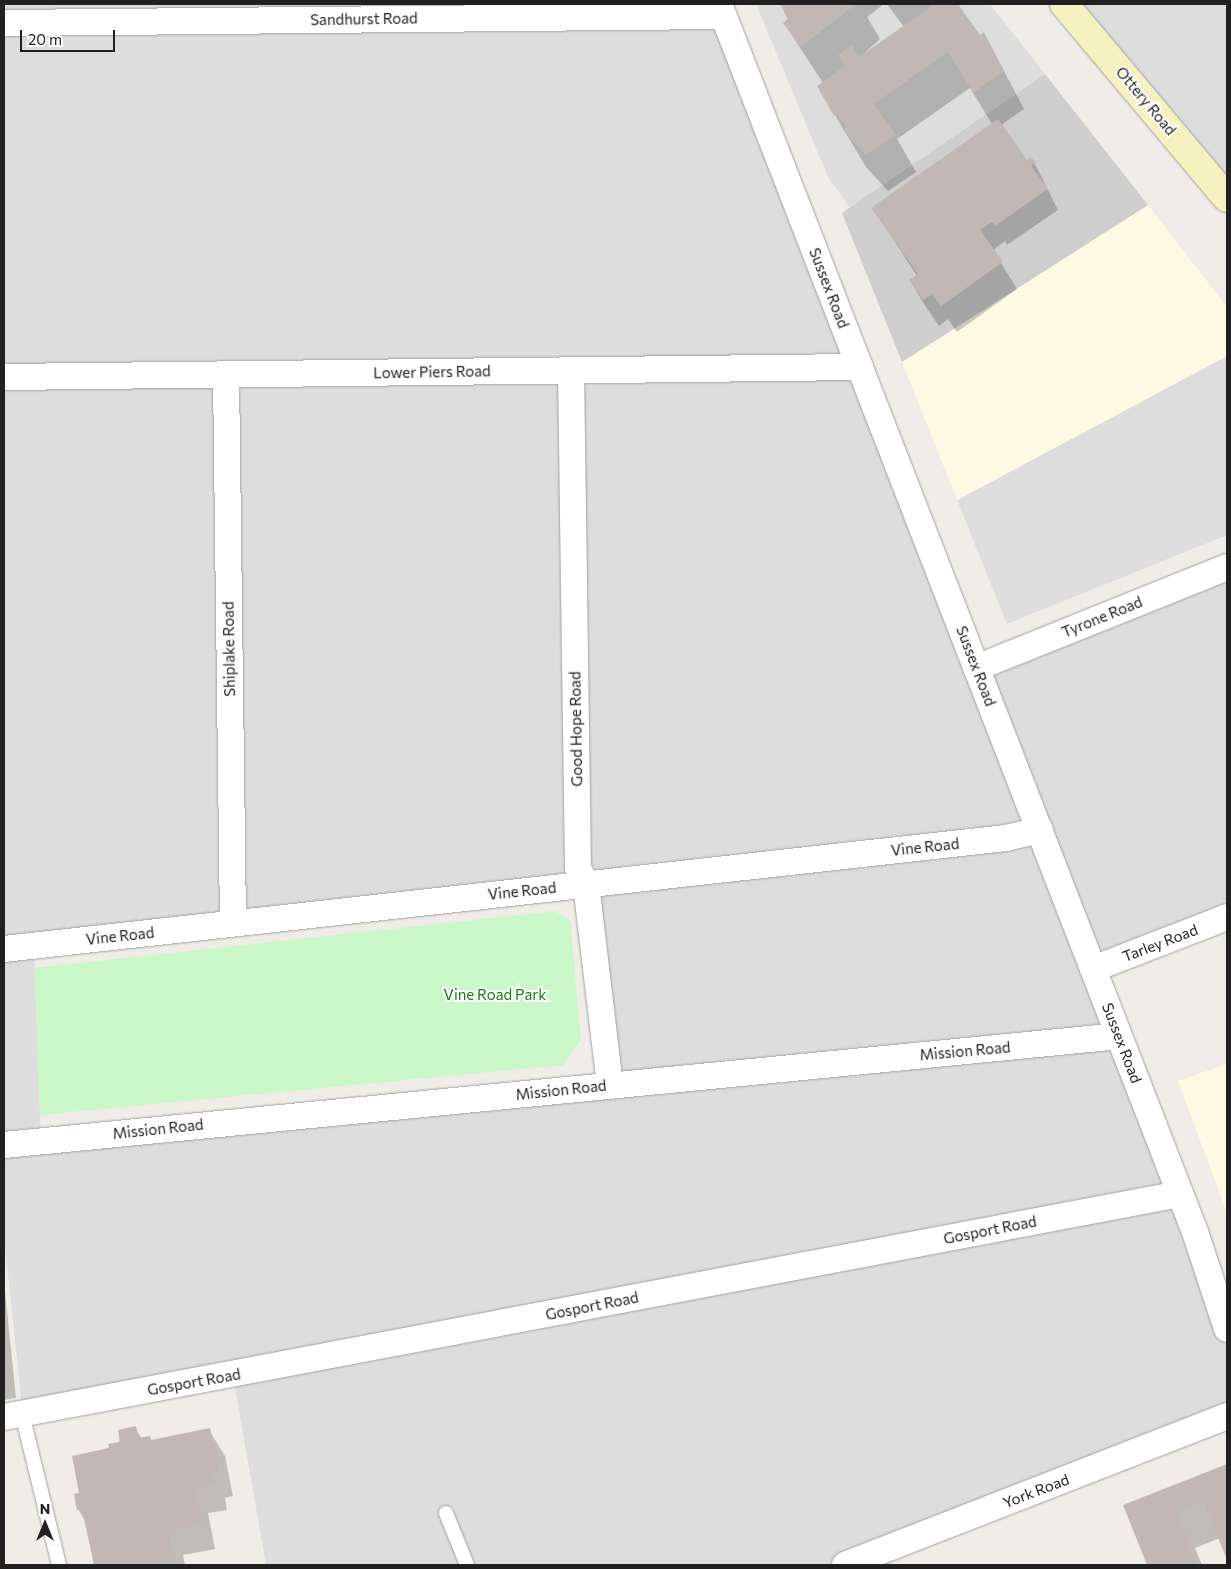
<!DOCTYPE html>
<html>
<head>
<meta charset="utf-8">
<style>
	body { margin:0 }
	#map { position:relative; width:1231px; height:1569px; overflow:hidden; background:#f0ece7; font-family:Commissioner,sans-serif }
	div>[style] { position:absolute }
	.residential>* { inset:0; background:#dedddd }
	.education>* { inset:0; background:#fdfae3 }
	.religious>* { inset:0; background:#cecece }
	.park>* { inset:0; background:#caf7c8 }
	.shadow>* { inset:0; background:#0003 }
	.building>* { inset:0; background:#c1b7b4 }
	.roads { filter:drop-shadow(0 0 1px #a1a1a1) drop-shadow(0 0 1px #a1a1a1) }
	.lane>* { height:14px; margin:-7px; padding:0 7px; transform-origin:7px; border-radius:7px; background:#fff }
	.street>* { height:26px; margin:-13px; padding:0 13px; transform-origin:13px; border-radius:13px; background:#fff }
	.secondary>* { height:28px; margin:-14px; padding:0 14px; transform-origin:14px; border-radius:14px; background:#f6f2bf }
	span { translate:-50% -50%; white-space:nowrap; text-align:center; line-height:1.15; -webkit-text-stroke:4px #fff; paint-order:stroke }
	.street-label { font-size:15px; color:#202020 }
	.park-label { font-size:15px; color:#167b12 }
	.frame { position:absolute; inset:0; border:5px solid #202020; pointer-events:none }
	.north { position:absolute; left:20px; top:1499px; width:50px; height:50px; -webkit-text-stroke:4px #fff; paint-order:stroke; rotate:0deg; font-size:14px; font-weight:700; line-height:20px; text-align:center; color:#202020 }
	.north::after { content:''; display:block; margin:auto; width:18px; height:22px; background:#202020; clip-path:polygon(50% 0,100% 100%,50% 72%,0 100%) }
	.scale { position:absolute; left:20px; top:30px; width:95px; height:22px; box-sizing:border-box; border:2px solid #202020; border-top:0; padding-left:6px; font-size:15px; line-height:18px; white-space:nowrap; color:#202020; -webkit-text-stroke:4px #fff; paint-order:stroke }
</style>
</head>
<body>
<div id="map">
	<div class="residential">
		<i style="clip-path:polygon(evenodd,4px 4px,717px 4px,975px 668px,1227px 568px,1227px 919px,1093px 972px,1227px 1335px,1227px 1419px,850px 1565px,266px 1565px,233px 1376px,23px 1415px,4px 1236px,4px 4px,584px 887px,609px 1087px,41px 1142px,34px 946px,584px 887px)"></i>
		<i style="clip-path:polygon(756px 4px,990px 4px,1045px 74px,850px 208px,828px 177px)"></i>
		<i style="clip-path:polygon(1062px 4px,1227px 4px,1227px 202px)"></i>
		<i style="clip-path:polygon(1227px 356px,1227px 535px,1007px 624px,957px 500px)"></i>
	</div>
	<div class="education">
		<i style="clip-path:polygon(1148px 205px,1227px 307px,1227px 356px,957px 500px,902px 362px)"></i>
		<i style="clip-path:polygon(1227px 1064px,1227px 1213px,1178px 1081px)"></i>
	</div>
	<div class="religious">
		<i style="clip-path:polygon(1045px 74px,1148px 205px,902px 362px,842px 213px)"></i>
	</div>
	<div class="park">
		<i style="clip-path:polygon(555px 911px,570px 920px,581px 1040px,563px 1065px,40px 1115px,35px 968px)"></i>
	</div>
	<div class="shadow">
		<i style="clip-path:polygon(781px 4px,884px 4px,867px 17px,880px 39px,859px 58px,904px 27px,887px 4px,933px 4px,932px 8px,956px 4px,980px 37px,983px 34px,1004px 71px,1024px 109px,1001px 125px,1027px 162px,1031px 159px,1035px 164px,1058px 210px,1007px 245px,1005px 241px,993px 250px,1017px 289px,957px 332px,948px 319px,939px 326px,926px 307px,910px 281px,917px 276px,873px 208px,992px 124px,970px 88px,897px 139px,916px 172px,888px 191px,866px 167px,835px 115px,823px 83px,784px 23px,788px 20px)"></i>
		<i style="clip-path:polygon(4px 1282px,16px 1398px,4px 1400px)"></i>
		<i style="clip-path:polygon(135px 1428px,142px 1439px,151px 1441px,209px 1430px,225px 1456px,233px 1496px,225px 1498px,227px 1510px,208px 1513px,215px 1549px,183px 1555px,185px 1565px,95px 1565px,87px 1524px,78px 1509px,81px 1494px,110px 1449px)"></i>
		<i style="clip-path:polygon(1227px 1466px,1227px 1556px,1220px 1538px,1195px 1548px,1202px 1565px,1148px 1565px,1124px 1506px)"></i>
	</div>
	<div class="building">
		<i style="clip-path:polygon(780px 4px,856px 4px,801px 47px,783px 23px,788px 19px)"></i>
		<i style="clip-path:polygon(935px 4px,958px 4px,980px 35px,984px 32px,1004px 71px,973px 93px,948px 52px,874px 104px,896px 135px,866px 155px,843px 130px,846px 127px,837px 114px,834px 116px,817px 86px,845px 66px,838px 55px,852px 45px,859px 57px)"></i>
		<i style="clip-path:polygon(998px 119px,1027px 160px,1031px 157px,1036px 163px,1031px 166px,1048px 189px,995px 226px,992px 222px,980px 230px,1003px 262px,941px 306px,932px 294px,923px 300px,909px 280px,918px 274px,871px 208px)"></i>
		<i style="clip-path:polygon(136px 1426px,139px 1438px,150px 1436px,151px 1440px,210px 1428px,218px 1470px,211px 1472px,213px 1483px,194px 1487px,201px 1522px,168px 1529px,176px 1565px,94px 1565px,82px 1509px,77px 1510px,74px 1494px,79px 1493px,72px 1456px,109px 1448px,108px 1444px,120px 1442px,118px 1430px)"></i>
		<i style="clip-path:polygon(1227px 1464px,1227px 1560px,1203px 1500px,1175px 1511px,1197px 1565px,1147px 1565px,1123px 1505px)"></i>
	</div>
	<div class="roads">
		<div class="lane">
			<i style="left:22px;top:1414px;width:155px;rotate:76.2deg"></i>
			<i style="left:446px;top:1513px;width:56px;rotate:68deg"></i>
		</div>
		<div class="street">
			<i style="left:719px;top:4px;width:1317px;rotate:68.81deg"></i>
			<i style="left:1195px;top:1232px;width:102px;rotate:71.7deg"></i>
			<i style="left:4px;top:23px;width:719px;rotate:-0.56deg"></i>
			<i style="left:571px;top:370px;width:498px;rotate:89.2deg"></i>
			<i style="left:578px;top:868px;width:18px;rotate:63deg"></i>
			<i style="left:586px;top:884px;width:202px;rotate:83.2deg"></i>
			<i style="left:226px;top:374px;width:549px;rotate:89.27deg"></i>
			<i style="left:4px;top:377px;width:856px;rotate:-0.67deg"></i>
			<i style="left:976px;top:668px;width:271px;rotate:-21.9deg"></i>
			<i style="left:4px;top:949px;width:1008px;rotate:-6.32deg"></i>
			<i style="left:1006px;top:838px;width:35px;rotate:-13deg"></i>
			<i style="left:1093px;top:969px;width:144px;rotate:-21.2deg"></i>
			<i style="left:4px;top:1145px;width:1120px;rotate:-5.58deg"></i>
			<i style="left:4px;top:1417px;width:1197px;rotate:-10.74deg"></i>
			<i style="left:845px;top:1565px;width:410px;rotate:-21.3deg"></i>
		</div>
		<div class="secondary">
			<i style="left:1064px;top:4px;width:253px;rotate:50deg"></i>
		</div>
	</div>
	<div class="street-label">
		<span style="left:364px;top:19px;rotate:-1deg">Sandhurst Road</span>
		<span style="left:1146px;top:101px;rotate:50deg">Ottery Road</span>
		<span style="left:829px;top:288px;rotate:69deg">Sussex Road</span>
		<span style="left:432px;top:372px;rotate:-1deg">Lower Piers Road</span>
		<span style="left:1102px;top:617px;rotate:-22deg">Tyrone Road</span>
		<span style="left:229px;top:649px;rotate:-91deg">Shiplake Road</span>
		<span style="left:976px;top:666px;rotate:69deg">Sussex Road</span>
		<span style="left:576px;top:729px;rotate:-91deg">Good Hope Road</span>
		<span style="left:925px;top:847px;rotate:-6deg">Vine Road</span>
		<span style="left:522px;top:891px;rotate:-6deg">Vine Road</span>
		<span style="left:120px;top:936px;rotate:-6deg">Vine Road</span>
		<span style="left:1160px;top:943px;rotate:-21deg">Tarley Road</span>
		<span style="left:1122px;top:1043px;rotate:69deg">Sussex Road</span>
		<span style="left:965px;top:1051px;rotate:-5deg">Mission Road</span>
		<span style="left:561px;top:1090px;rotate:-6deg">Mission Road</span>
		<span style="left:158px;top:1129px;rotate:-6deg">Mission Road</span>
		<span style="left:990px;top:1230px;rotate:-11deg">Gosport Road</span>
		<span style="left:592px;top:1306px;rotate:-11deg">Gosport Road</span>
		<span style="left:194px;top:1382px;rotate:-10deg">Gosport Road</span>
		<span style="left:1036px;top:1491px;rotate:-21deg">York Road</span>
	</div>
	<div class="park-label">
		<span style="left:495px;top:995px">Vine Road Park</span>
	</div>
	<div class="frame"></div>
	<div class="north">N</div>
	<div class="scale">20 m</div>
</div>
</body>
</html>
